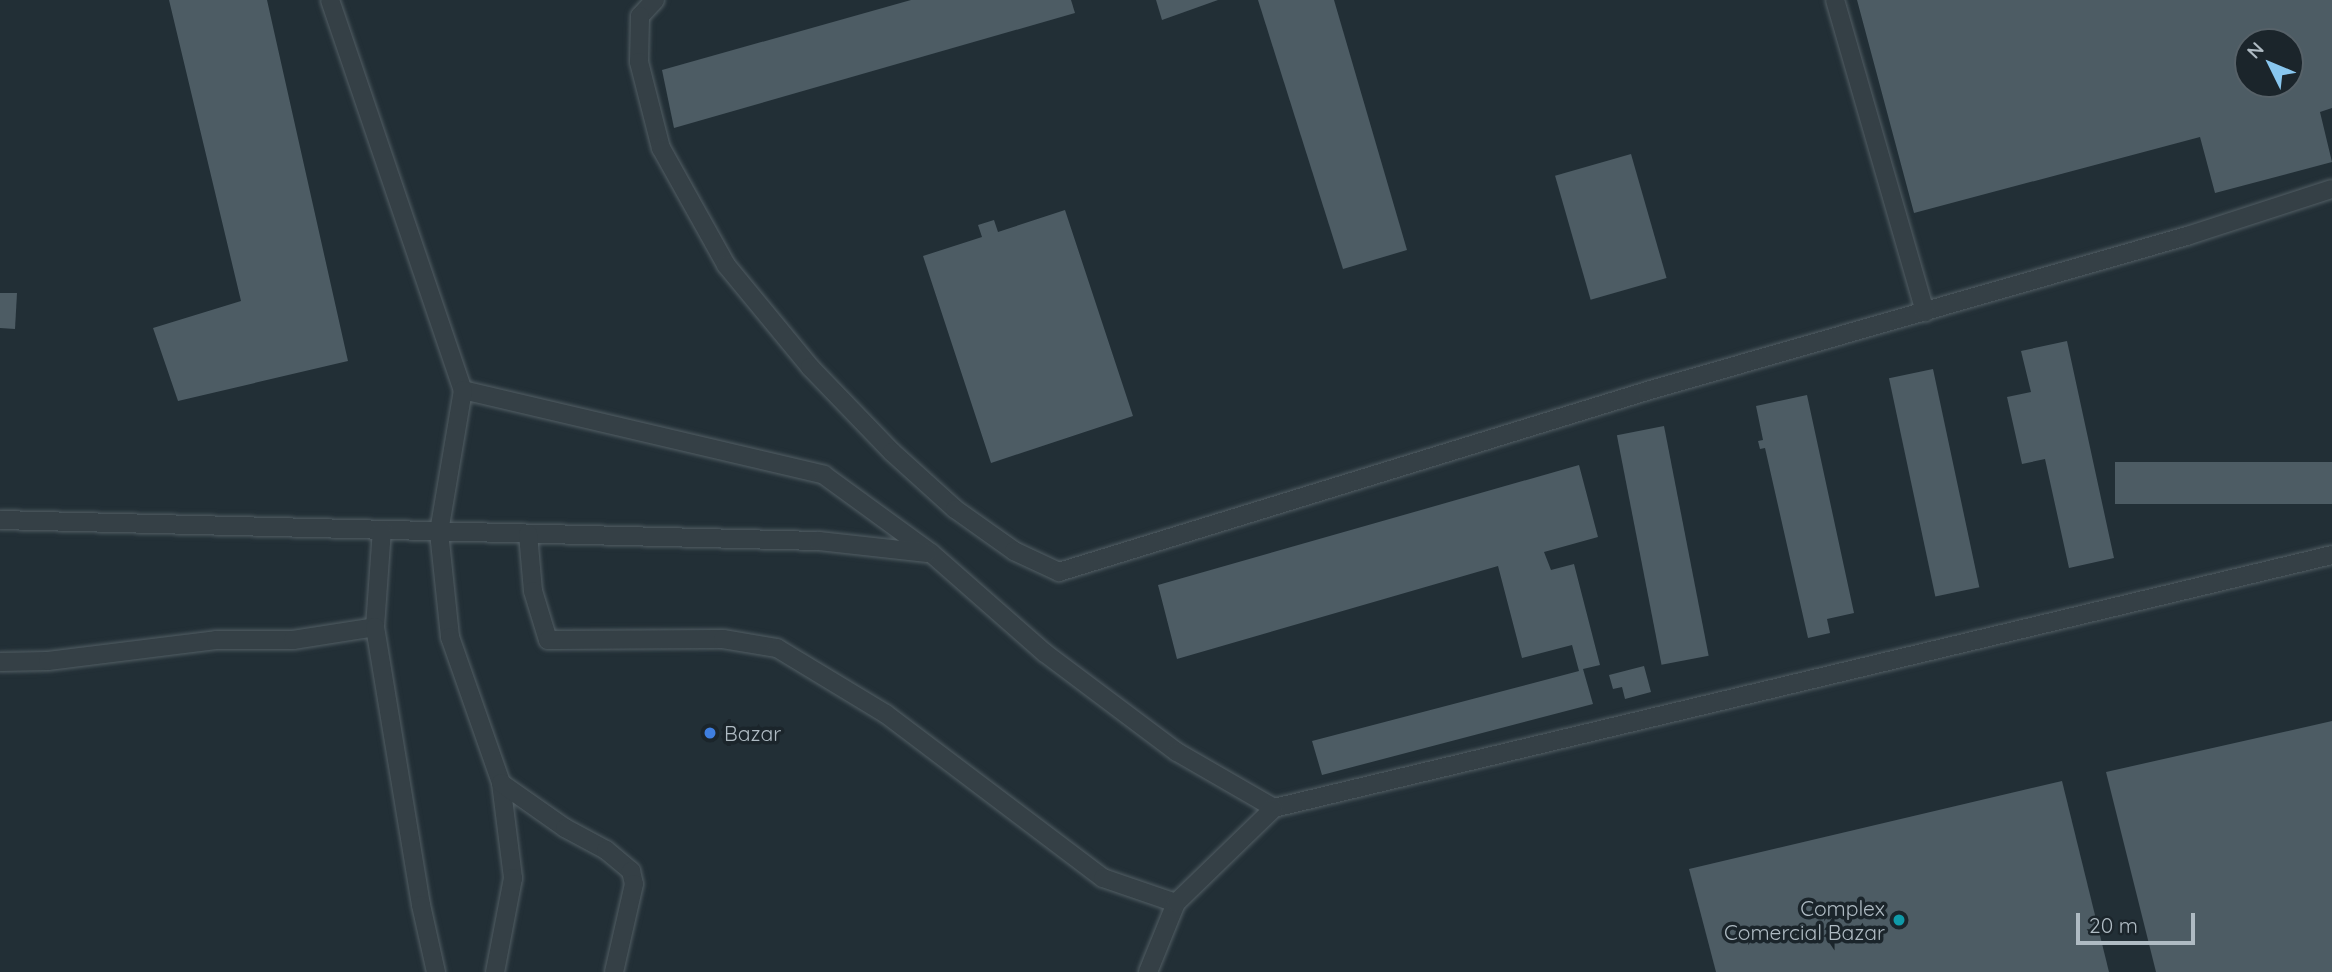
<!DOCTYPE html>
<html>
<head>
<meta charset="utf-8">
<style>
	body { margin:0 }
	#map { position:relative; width:2332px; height:972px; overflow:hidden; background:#222f36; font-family:Quicksand,sans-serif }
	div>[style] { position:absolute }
	.building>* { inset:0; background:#4d5c64; transform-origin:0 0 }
	.roads { filter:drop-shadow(0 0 2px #525e64) drop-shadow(0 0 2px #525e64) }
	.lane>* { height:18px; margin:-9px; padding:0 9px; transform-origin:9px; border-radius:9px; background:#354046 }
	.dots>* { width:19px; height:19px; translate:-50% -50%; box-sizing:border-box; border:4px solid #1b252b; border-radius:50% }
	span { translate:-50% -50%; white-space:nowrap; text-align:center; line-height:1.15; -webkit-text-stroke:7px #1b252b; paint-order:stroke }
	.poi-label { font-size:21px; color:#afbbc3 }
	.left { translate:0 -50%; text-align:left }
	.right { translate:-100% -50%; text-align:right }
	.north { position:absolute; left:2234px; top:28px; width:70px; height:70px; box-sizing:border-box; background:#1b252b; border:2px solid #566168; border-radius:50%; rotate:313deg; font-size:19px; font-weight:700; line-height:28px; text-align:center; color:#afbbc3 }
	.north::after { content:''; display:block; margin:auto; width:24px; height:32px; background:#89c7ef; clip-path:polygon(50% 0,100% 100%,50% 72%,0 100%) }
	.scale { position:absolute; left:2076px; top:913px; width:119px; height:32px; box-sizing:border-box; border:4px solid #afbbc3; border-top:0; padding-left:9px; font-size:21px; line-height:24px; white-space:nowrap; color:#afbbc3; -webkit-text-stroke:5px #1b252b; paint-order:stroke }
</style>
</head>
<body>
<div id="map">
	<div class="building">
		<i style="clip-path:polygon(169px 0,267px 0,348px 361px,178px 401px,153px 328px,241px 301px)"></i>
		<i style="clip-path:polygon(911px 0,1071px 0,1075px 13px,674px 128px,662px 70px)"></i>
		<i style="clip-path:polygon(1156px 0,1218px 0,1162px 20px)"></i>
		<i style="clip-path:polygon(1258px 0,1334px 0,1407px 250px,1343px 269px)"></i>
		<i style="clip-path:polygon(evenodd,1857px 0,2332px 0,2332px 108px,2320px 112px,2332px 162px,2215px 193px,2200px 137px,1914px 213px,1857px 0,2248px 42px,2290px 42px,2290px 84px,2248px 84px,2248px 42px)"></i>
		<i style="left:1631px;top:154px;width:129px;height:79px;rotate:74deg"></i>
		<i style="clip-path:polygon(1065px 210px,1133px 416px,991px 463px,923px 256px,982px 237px,978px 225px,994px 220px,998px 232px)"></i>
		<i style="clip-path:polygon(0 293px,17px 293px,15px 329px,0 328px)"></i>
		<i style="clip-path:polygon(2067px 341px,2114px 558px,2069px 568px,2045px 459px,2022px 464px,2007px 397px,2031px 392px,2021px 351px)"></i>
		<i style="left:1933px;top:369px;width:223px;height:45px;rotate:78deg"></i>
		<i style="clip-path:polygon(1807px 395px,1854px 613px,1827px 619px,1830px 633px,1808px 638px,1765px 448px,1760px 449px,1758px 441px,1763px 440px,1756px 406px)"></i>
		<i style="left:1664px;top:426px;width:234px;height:48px;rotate:79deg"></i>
		<i style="left:2332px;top:462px;width:42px;height:217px;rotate:90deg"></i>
		<i style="clip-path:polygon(1579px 465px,1598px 537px,1544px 552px,1551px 570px,1574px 564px,1600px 665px,1583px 669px,1593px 704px,1322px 775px,1312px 741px,1579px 671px,1572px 645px,1522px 658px,1498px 566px,1177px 659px,1158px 585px)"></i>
		<i style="clip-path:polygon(1644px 666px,1651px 692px,1625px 699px,1622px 687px,1613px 689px,1609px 675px)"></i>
		<i style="clip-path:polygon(2332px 721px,2332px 972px,2156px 972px,2106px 772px)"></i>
		<i style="clip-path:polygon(2062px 781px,2109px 972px,1716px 972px,1689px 869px)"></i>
	</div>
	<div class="roads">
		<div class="lane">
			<i style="left:330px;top:0;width:412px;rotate:71.2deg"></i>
			<i style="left:463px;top:390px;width:371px;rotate:13.2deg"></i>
			<i style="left:824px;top:475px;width:132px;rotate:36.1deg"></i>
			<i style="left:931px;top:553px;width:152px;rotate:41.3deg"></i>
			<i style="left:1045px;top:653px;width:165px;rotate:36.9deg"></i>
			<i style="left:1177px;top:752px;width:112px;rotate:30deg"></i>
			<i style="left:1274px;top:808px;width:1088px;rotate:-13.45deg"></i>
			<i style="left:655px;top:0;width:22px;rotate:133deg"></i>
			<i style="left:640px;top:16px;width:46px;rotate:91.2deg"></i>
			<i style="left:639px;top:62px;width:89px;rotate:75.7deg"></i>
			<i style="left:661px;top:148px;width:134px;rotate:60.9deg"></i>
			<i style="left:726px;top:265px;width:132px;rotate:50.5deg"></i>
			<i style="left:810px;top:367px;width:118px;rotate:46deg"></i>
			<i style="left:892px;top:452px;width:85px;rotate:42.1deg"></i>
			<i style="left:955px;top:509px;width:72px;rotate:35.4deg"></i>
			<i style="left:1014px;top:551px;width:50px;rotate:25deg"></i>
			<i style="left:1059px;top:572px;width:615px;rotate:-17.11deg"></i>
			<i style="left:1647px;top:391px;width:562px;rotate:-16.02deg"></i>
			<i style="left:2187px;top:236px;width:152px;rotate:-18deg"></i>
			<i style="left:1835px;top:0;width:325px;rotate:73.9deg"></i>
			<i style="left:463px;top:390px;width:144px;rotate:99.6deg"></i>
			<i style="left:439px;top:532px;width:106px;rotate:84deg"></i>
			<i style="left:450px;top:637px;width:155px;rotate:70.7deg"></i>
			<i style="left:501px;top:783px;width:96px;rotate:82.8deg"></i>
			<i style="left:513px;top:878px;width:96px;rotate:100.8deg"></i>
			<i style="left:0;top:520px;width:819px;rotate:1.47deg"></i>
			<i style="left:819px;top:541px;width:109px;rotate:6.3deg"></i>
			<i style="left:528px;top:534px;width:57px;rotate:85deg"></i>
			<i style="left:533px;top:591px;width:51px;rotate:73deg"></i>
			<i style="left:548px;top:640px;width:175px;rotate:-0.3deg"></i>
			<i style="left:723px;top:639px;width:55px;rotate:9.5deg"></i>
			<i style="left:777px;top:648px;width:127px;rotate:31.2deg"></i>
			<i style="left:886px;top:714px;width:272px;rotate:37.1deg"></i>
			<i style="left:1103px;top:878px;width:77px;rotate:18.9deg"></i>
			<i style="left:375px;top:627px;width:97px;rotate:-85.9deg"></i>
			<i style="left:0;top:662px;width:48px;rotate:-1.2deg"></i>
			<i style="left:48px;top:661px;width:169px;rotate:-7.1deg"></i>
			<i style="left:216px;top:640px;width:77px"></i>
			<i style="left:293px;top:640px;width:83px;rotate:-9deg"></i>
			<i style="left:375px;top:627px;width:282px;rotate:80.6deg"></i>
			<i style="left:421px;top:905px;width:69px;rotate:77.4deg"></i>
			<i style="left:501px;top:783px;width:78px;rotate:35.1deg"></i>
			<i style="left:565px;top:828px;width:47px;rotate:28.2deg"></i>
			<i style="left:606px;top:850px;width:33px;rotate:40deg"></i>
			<i style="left:631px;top:871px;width:13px;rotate:77deg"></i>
			<i style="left:634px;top:884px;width:90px;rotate:102.8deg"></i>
			<i style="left:1148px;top:972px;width:74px;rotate:-67.9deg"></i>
			<i style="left:1176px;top:903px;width:136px;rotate:-44.1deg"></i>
		</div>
	</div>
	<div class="dots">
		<i style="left:710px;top:733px;background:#3f7fe0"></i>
		<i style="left:1899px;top:920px;background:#0f9aa8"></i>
	</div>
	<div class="poi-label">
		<span class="left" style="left:724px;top:733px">Bazar</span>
		<span class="right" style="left:1885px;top:920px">Complex<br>Comercial Bazar</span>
	</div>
	<div class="north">N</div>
	<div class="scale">20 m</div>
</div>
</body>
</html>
